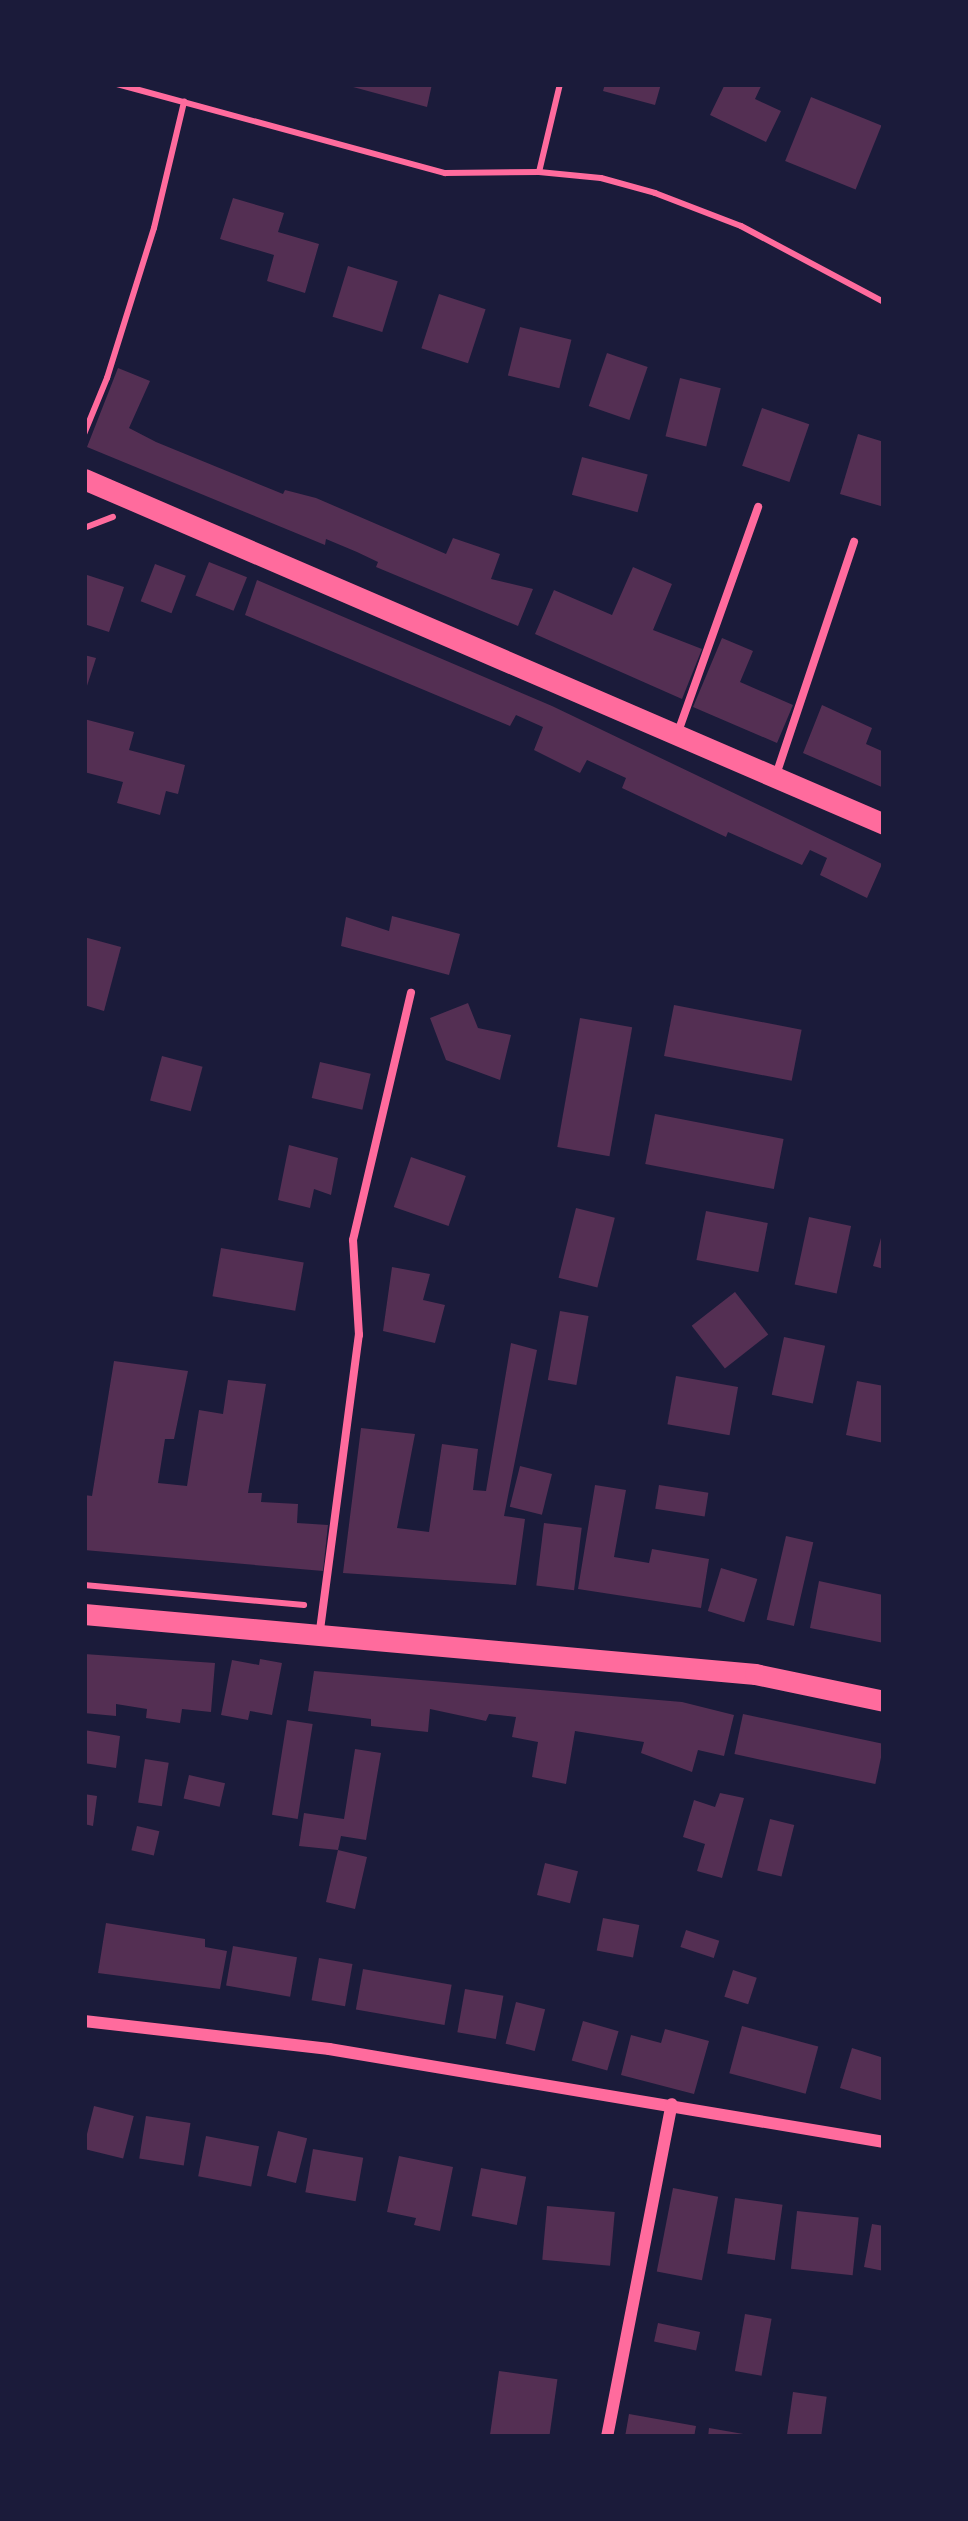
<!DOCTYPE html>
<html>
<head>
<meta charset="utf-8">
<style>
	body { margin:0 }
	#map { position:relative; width:968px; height:2521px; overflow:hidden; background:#1b1b3a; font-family:"Varela Round",sans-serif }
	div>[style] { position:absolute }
	.building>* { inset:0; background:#542f53; transform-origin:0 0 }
	.path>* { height:6px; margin:-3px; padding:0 3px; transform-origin:3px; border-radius:3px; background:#ff6b9d }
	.service>* { height:8px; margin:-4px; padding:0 4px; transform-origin:4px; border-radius:4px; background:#ff6b9d }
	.minor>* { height:12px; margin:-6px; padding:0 6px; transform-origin:6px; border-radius:6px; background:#ff6b9d }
	.secondary>* { height:21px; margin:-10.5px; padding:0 10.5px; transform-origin:10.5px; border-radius:10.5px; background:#ff6b9d }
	span { translate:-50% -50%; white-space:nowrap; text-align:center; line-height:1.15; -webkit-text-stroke:12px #1b1b3a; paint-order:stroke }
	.frame { position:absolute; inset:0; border:87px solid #1b1b3a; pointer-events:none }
</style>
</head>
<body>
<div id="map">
	<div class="building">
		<i style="clip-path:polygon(342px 84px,432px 84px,427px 107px)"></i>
		<i style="clip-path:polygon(605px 84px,661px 84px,655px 105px,603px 91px)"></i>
		<i style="clip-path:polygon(725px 84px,762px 84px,755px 99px,781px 111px,766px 142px,710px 115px)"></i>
		<i style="left:811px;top:97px;width:76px;height:69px;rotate:22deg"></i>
		<i style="clip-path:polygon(233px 198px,284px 213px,278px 232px,319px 244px,305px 293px,267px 281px,274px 255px,220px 239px)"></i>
		<i style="left:348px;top:266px;width:52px;height:53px;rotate:17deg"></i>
		<i style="left:439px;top:294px;width:49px;height:57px;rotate:18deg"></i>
		<i style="left:520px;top:327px;width:53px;height:50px;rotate:14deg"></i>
		<i style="left:607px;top:353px;width:43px;height:56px;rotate:19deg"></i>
		<i style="clip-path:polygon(118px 368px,150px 381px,129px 428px,156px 442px,283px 494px,285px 490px,316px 498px,446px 554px,453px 538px,500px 554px,491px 579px,533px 589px,518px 626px,376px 567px,378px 562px,357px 552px,326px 539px,325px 545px,87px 447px)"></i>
		<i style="left:680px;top:378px;width:42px;height:60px;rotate:14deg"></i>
		<i style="left:762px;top:408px;width:50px;height:61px;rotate:19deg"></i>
		<i style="clip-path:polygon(858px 434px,884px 442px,884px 507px,840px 494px)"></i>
		<i style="left:582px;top:457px;width:68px;height:39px;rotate:15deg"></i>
		<i style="left:209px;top:562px;width:41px;height:36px;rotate:22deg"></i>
		<i style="left:155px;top:564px;width:33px;height:40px;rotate:21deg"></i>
		<i style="clip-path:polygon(633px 567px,672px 584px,653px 630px,702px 649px,682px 699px,535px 634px,554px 590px,612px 615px)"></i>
		<i style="clip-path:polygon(84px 574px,124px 587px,109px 632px,84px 624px)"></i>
		<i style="clip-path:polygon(257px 580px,552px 706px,882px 864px,867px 898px,820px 875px,827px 858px,810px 850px,802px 865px,728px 832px,726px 837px,622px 788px,626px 778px,587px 760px,580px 773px,534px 750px,543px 727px,516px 715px,510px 726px,245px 615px)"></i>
		<i style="clip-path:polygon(722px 638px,753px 651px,740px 682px,793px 705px,777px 743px,693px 707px)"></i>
		<i style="clip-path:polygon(84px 655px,96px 658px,85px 692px,84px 692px)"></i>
		<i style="clip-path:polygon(822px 705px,872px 728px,866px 744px,884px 752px,884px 788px,803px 753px)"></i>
		<i style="clip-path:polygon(84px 719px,134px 732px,129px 750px,185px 765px,178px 794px,166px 791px,160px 815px,117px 803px,123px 782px,84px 772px)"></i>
		<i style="clip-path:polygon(392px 916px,460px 934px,449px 975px,341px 946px,346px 917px,389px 931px)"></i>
		<i style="clip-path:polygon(84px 937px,121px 947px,104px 1011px,84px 1005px)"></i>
		<i style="clip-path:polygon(468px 1003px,478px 1028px,511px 1035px,500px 1080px,446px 1060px,430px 1018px)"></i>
		<i style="left:674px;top:1005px;width:130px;height:52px;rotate:11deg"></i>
		<i style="left:580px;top:1018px;width:53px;height:131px;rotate:10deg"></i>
		<i style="left:162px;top:1056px;width:42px;height:46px;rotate:15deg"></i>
		<i style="left:320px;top:1062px;width:52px;height:37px;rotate:13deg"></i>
		<i style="left:655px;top:1114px;width:131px;height:51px;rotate:11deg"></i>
		<i style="clip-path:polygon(289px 1145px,338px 1158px,331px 1195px,314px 1189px,310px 1208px,278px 1200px)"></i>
		<i style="left:411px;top:1157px;width:58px;height:53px;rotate:19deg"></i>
		<i style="left:576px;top:1208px;width:40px;height:72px;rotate:14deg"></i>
		<i style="left:706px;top:1211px;width:63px;height:50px;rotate:11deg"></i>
		<i style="left:809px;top:1217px;width:43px;height:69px;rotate:12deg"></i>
		<i style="clip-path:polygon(883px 1231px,884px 1232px,884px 1269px,873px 1266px)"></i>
		<i style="left:221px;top:1248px;width:84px;height:49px;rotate:10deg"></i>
		<i style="clip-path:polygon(392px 1267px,430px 1274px,423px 1300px,445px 1305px,435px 1343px,383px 1331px)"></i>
		<i style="left:735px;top:1292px;width:54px;height:55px;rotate:52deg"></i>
		<i style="left:560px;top:1311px;width:29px;height:70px;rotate:10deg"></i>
		<i style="left:784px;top:1337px;width:42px;height:59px;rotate:12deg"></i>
		<i style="clip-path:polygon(511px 1343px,537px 1350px,504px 1516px,525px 1519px,516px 1585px,343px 1573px,361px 1428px,415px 1434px,397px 1528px,429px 1532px,442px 1444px,478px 1449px,473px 1490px,486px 1491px)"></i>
		<i style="clip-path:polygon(114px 1361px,188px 1371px,174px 1439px,165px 1439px,158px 1483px,187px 1486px,199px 1410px,223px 1414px,228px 1380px,266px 1384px,248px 1493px,262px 1493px,261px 1502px,298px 1504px,297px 1523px,328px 1525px,323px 1571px,84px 1550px,84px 1495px,92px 1496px)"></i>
		<i style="left:676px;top:1376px;width:63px;height:49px;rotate:10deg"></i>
		<i style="clip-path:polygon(857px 1381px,884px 1386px,884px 1443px,846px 1435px)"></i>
		<i style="left:520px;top:1466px;width:33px;height:42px;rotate:14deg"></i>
		<i style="clip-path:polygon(595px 1485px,626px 1490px,614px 1557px,649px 1563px,652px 1549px,709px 1559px,701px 1608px,578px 1589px)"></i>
		<i style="left:659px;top:1485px;width:50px;height:24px;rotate:9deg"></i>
		<i style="left:544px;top:1523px;width:38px;height:63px;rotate:7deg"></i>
		<i style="left:786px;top:1536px;width:28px;height:86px;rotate:13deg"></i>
		<i style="left:721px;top:1568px;width:38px;height:45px;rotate:17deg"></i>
		<i style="clip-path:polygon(819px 1581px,883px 1595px,884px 1643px,810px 1628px)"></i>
		<i style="clip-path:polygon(84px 1654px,215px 1663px,211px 1712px,182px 1709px,180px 1723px,146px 1718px,147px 1709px,116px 1704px,116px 1716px,84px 1713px)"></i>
		<i style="clip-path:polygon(260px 1659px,282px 1663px,272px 1715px,250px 1711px,248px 1720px,221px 1715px,232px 1660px,259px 1665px)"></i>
		<i style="clip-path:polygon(314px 1671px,682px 1702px,734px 1715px,724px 1756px,698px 1750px,692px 1772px,641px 1753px,644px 1742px,575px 1731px,566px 1784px,532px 1777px,538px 1742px,512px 1737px,516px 1717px,489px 1714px,486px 1721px,430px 1709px,428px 1732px,371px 1726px,371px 1719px,308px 1711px)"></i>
		<i style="left:743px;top:1714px;width:144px;height:41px;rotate:12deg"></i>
		<i style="left:287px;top:1720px;width:26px;height:96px;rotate:9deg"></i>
		<i style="clip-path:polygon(84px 1730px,120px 1736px,116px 1768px,84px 1763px)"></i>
		<i style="clip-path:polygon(355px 1749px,381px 1753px,366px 1840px,341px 1836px,338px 1850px,367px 1857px,355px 1909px,326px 1902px,338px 1850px,299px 1846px,304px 1813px,344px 1819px)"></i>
		<i style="left:145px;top:1759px;width:24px;height:44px;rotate:9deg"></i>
		<i style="left:189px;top:1775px;width:37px;height:24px;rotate:13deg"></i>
		<i style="clip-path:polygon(720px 1793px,744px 1798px,722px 1878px,697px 1871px,705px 1844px,683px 1837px,694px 1800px,715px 1807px)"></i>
		<i style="clip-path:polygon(84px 1794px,97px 1796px,93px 1826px,84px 1824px)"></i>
		<i style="left:770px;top:1819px;width:25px;height:53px;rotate:14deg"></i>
		<i style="left:137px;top:1826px;width:23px;height:25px;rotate:13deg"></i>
		<i style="left:545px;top:1863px;width:34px;height:33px;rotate:14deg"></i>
		<i style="left:603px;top:1918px;width:37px;height:33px;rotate:11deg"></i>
		<i style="clip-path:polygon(106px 1923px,205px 1939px,205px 1947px,227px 1951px,220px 1989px,98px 1973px)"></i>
		<i style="left:686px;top:1930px;width:35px;height:18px;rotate:18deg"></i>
		<i style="left:233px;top:1946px;width:65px;height:40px;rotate:10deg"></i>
		<i style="left:319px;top:1958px;width:34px;height:43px;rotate:10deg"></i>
		<i style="left:363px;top:1969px;width:90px;height:41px;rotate:10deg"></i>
		<i style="left:733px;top:1970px;width:25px;height:28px;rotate:18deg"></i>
		<i style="left:465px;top:1989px;width:39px;height:44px;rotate:10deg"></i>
		<i style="left:516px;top:2002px;width:30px;height:43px;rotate:14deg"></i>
		<i style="left:583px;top:2021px;width:37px;height:41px;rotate:16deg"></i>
		<i style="left:742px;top:2026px;width:79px;height:49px;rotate:15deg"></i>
		<i style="clip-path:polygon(665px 2029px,709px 2041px,694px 2094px,621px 2075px,631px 2035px,661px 2043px)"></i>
		<i style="clip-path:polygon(852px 2048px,884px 2058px,884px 2101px,840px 2088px)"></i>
		<i style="left:94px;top:2106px;width:41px;height:44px;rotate:14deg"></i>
		<i style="left:146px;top:2116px;width:45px;height:43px;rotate:9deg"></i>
		<i style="left:278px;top:2131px;width:30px;height:46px;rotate:14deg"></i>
		<i style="left:206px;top:2136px;width:54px;height:41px;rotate:11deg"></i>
		<i style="left:313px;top:2149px;width:51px;height:44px;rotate:10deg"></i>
		<i style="clip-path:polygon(399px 2156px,453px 2167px,440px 2231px,414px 2225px,416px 2218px,387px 2212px)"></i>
		<i style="left:481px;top:2168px;width:46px;height:49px;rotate:11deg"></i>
		<i style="left:673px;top:2188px;width:46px;height:85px;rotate:11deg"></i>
		<i style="left:735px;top:2198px;width:48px;height:56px;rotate:8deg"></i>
		<i style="left:547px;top:2206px;width:68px;height:54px;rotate:5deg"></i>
		<i style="left:797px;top:2211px;width:62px;height:58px;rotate:6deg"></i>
		<i style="clip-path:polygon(872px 2224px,884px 2226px,884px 2271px,864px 2267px)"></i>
		<i style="left:745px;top:2314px;width:27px;height:58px;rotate:10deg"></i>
		<i style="left:658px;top:2323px;width:43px;height:19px;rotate:12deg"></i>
		<i style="left:499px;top:2371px;width:59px;height:67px;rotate:8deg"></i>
		<i style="left:793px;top:2392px;width:34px;height:46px;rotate:8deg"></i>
		<i style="clip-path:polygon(629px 2414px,696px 2426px,694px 2437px,625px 2437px)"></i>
		<i style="clip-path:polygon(709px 2428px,749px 2435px,749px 2437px,708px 2437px)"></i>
	</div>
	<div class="path">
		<i style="left:117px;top:84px;width:340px;rotate:15.2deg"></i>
		<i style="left:445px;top:173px;width:94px;rotate:-0.6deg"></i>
		<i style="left:539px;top:172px;width:62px;rotate:5.5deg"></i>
		<i style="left:601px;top:178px;width:56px;rotate:15.5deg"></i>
		<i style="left:655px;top:193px;width:92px;rotate:21deg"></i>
		<i style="left:741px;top:226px;width:162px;rotate:28deg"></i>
		<i style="left:539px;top:172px;width:90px;rotate:-76.6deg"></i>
		<i style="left:84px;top:434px;width:61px;rotate:-67.7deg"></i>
		<i style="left:107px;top:378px;width:157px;rotate:-72.6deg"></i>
		<i style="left:154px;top:228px;width:130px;rotate:-76.6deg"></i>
		<i style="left:84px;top:528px;width:31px;rotate:-21deg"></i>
		<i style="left:84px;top:1585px;width:221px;rotate:5.2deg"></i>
	</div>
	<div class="service">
		<i style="left:678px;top:732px;width:239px;rotate:-70.4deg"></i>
		<i style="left:776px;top:775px;width:246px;rotate:-71.5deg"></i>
		<i style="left:320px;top:1630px;width:298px;rotate:-82.5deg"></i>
		<i style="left:359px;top:1335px;width:95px;rotate:-93.6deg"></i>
		<i style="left:353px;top:1240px;width:254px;rotate:-76.8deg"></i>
	</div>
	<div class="minor">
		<i style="left:84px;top:2021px;width:247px;rotate:6.5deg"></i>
		<i style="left:329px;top:2049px;width:563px;rotate:9.51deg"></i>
		<i style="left:607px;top:2437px;width:339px;rotate:-79deg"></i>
	</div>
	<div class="secondary">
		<i style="left:84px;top:479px;width:871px;rotate:23.33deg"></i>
		<i style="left:84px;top:1614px;width:674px;rotate:5.11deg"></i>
		<i style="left:755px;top:1674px;width:132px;rotate:11.8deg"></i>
	</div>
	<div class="frame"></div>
</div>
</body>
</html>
